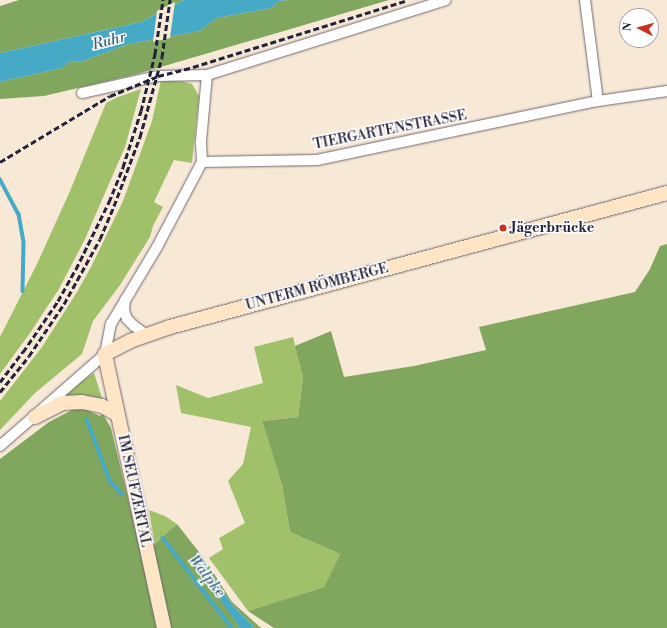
<!DOCTYPE html>
<html>
<head>
<meta charset="utf-8">
<style>
	body { margin:0 }
	#map { position:relative; width:667px; height:628px; overflow:hidden; background:#f8e8d6; font-family:"Libre Bodoni",serif }
	div>[style] { position:absolute }
	.green>* { inset:0; background:#a0c169 }
	.forest>* { inset:0; background:#80a75d }
	.water>* { inset:0; background:#46a9c6 }
	.pier>* { inset:0; background:#f8e8d6 }
	.stream>* { height:3.5px; margin:-1.75px; padding:0 1.75px; transform-origin:1.75px; border-radius:1.75px; background:#46a9c6 }
	.roads { filter:drop-shadow(0 0 1px #6d6771) drop-shadow(0 0 1px #6d6771) }
	.minor>* { height:10px; margin:-5px; padding:0 5px; transform-origin:5px; border-radius:5px; background:#fff }
	.secondary>* { height:14px; margin:-7px; padding:0 7px; transform-origin:7px; border-radius:7px; background:#fde5c5 }
	.rail>* { height:3px; margin-top:-1.5px; transform-origin:0; background:repeating-linear-gradient(90deg,#22223b 0 6px,transparent 0 9px) }
	.dots>* { width:11px; height:11px; translate:-50% -50%; box-sizing:border-box; border:2px solid #fff; border-radius:50% }
	span { translate:-50% -50%; white-space:nowrap; text-align:center; line-height:1.15; -webkit-text-stroke:3px #fff; paint-order:stroke }
	.street-label { font-size:14px; color:#22223b }
	.poi-label { font-size:14px; color:#22223b; font-weight:700 }
	.left { translate:0 -50%; text-align:left }
	.water-label { font-size:15px; color:#325f7a; font-style:italic }
	.north { position:absolute; left:619px; top:8px; width:40px; height:40px; box-sizing:border-box; background:#fff; border:1px solid #a7a7b1; border-radius:50%; rotate:276deg; font-size:11px; font-weight:700; line-height:16px; text-align:center; color:#22223b }
	.north::after { content:''; display:block; margin:auto; width:14px; height:18px; background:#c8321e; clip-path:polygon(50% 0,100% 100%,50% 72%,0 100%) }
</style>
</head>
<body>
<div id="map">
	<div class="green">
		<i style="clip-path:polygon(172px 79px,192px 84px,199px 96px,192px 163px,174px 160px,154px 202px,163px 207px,153px 226px,150px 237px,120px 285px,93px 321px,82px 354px,35px 393px,0 430px,0 401px,42px 347px,77px 292px,92px 265px,123px 201px,152px 121px,161px 80px)"></i>
		<i style="clip-path:polygon(141px 89px,125px 147px,85px 239px,59px 289px,30px 333px,0 374px,0 337px,37px 264px,70px 191px,106px 103px,118px 97px)"></i>
		<i style="clip-path:polygon(293px 337px,303px 377px,298px 417px,262px 421px,282px 485px,290px 532px,340px 554px,324px 587px,248px 611px,209px 558px,223px 549px,219px 538px,245px 523px,228px 481px,243px 464px,251px 427px,181px 413px,176px 385px,208px 398px,263px 383px,254px 347px)"></i>
		<i style="clip-path:polygon(94px 373px,103px 401px,64px 397px,77px 385px)"></i>
		<i style="clip-path:polygon(149px 510px,165px 516px,177px 524px,155px 545px)"></i>
	</div>
	<div class="forest">
		<i style="clip-path:polygon(19px 0,184px 0,141px 22px,0 53px,0 6px)"></i>
		<i style="clip-path:polygon(289px 0,389px 0,137px 74px,44px 96px,0 99px,0 82px,62px 68px,70px 61px,80px 62px,129px 44px,200px 31px,217px 18px,271px 8px,279px 1px)"></i>
		<i style="clip-path:polygon(667px 244px,667px 628px,274px 628px,248px 611px,324px 587px,340px 554px,290px 532px,282px 485px,262px 421px,298px 417px,303px 377px,295px 346px,331px 331px,344px 377px,414px 366px,486px 350px,479px 327px,635px 292px,650px 269px,660px 246px)"></i>
		<i style="clip-path:polygon(74px 409px,87px 410px,100px 416px,103px 414px,111px 428px,140px 549px,153px 546px,177px 524px,206px 561px,232px 602px,261px 628px,255px 628px,232px 605px,205px 564px,201px 558px,198px 558px,196px 562px,240px 628px,0 628px,0 459px,49px 422px)"></i>
	</div>
	<div class="water">
		<i style="clip-path:polygon(184px 0,289px 0,279px 1px,271px 8px,217px 18px,200px 31px,129px 44px,80px 62px,70px 61px,62px 68px,0 82px,0 53px,141px 22px)"></i>
		<i style="clip-path:polygon(198px 558px,201px 558px,205px 564px,232px 605px,255px 628px,240px 628px,197px 566px,196px 562px)"></i>
	</div>
	<div class="pier">
		<i style="clip-path:polygon(175px 2px,170px 38px,153px 42px,157px 11px)"></i>
	</div>
	<div class="stream">
		<i style="left:0;top:179px;width:40px;rotate:62deg"></i>
		<i style="left:19px;top:214px;width:27px;rotate:80deg"></i>
		<i style="left:24px;top:241px;width:50px;rotate:91.1deg"></i>
		<i style="left:87px;top:419px;width:66px;rotate:69.6deg"></i>
		<i style="left:110px;top:481px;width:18px;rotate:47deg"></i>
		<i style="left:163px;top:538px;width:113px;rotate:52.5deg"></i>
	</div>
	<div class="roads">
		<div class="minor">
			<i style="left:585px;top:0;width:102px;rotate:82.7deg"></i>
			<i style="left:82px;top:93px;width:78px;rotate:-12.6deg"></i>
			<i style="left:158px;top:76px;width:49px;rotate:-1.2deg"></i>
			<i style="left:207px;top:75px;width:250px;rotate:-17.4deg"></i>
			<i style="left:202px;top:162px;width:21px;rotate:-93deg"></i>
			<i style="left:201px;top:141px;width:66px;rotate:-84.8deg"></i>
			<i style="left:125px;top:300px;width:10px;rotate:96deg"></i>
			<i style="left:124px;top:310px;width:9px;rotate:72deg"></i>
			<i style="left:127px;top:319px;width:10px;rotate:45deg"></i>
			<i style="left:134px;top:326px;width:16px;rotate:35deg"></i>
			<i style="left:0;top:446px;width:140px;rotate:-41.2deg"></i>
			<i style="left:105px;top:354px;width:31px;rotate:-79deg"></i>
			<i style="left:111px;top:324px;width:90px;rotate:-59.1deg"></i>
			<i style="left:157px;top:247px;width:96px;rotate:-62.1deg"></i>
			<i style="left:202px;top:162px;width:115px;rotate:-1deg"></i>
			<i style="left:317px;top:160px;width:287px;rotate:-11.9deg"></i>
			<i style="left:598px;top:101px;width:70px;rotate:-8.2deg"></i>
		</div>
		<div class="secondary">
			<i style="left:35px;top:417px;width:31px;rotate:-27deg"></i>
			<i style="left:63px;top:403px;width:19px;rotate:-3deg"></i>
			<i style="left:82px;top:402px;width:20px;rotate:11deg"></i>
			<i style="left:102px;top:406px;width:18px;rotate:29deg"></i>
			<i style="left:164px;top:628px;width:280px;rotate:-102.2deg"></i>
			<i style="left:105px;top:354px;width:28px;rotate:-27deg"></i>
			<i style="left:130px;top:341px;width:42px;rotate:-19.3deg"></i>
			<i style="left:170px;top:327px;width:515px;rotate:-15.09deg"></i>
		</div>
	</div>
	<div class="rail">
		<i style="left:0;top:162px;width:128px;rotate:-31deg"></i>
		<i style="left:110px;top:96px;width:52px;rotate:-22.6deg"></i>
		<i style="left:158px;top:76px;width:36px;rotate:-14deg"></i>
		<i style="left:193px;top:67px;width:225px;rotate:-17.3deg"></i>
		<i style="left:0;top:382px;width:38px;rotate:-53deg"></i>
		<i style="left:23px;top:352px;width:62px;rotate:-55.5deg"></i>
		<i style="left:58px;top:301px;width:37px;rotate:-61deg"></i>
		<i style="left:76px;top:269px;width:75px;rotate:-63.8deg"></i>
		<i style="left:109px;top:202px;width:38px;rotate:-68deg"></i>
		<i style="left:123px;top:167px;width:59px;rotate:-72.2deg"></i>
		<i style="left:141px;top:111px;width:59px;rotate:-76.2deg"></i>
		<i style="left:155px;top:54px;width:55px;rotate:-81.6deg"></i>
		<i style="left:0;top:392px;width:46px;rotate:-51.1deg"></i>
		<i style="left:29px;top:356px;width:63px;rotate:-56.1deg"></i>
		<i style="left:64px;top:304px;width:74px;rotate:-61deg"></i>
		<i style="left:100px;top:239px;width:36px;rotate:-67deg"></i>
		<i style="left:114px;top:206px;width:74px;rotate:-69.4deg"></i>
		<i style="left:140px;top:137px;width:83px;rotate:-74.6deg"></i>
		<i style="left:162px;top:57px;width:58px;rotate:-82deg"></i>
	</div>
	<div class="dots">
		<i style="left:503px;top:228px;background:#c8321e"></i>
	</div>
	<div class="street-label">
		<span style="left:390px;top:130px;rotate:-11deg">TIERGARTENSTRASSE</span>
		<span style="left:317px;top:287px;rotate:-15deg">UNTERM RÖMBERGE</span>
		<span style="left:134px;top:491px;rotate:78deg">IM SEUFZERTAL</span>
	</div>
	<div class="poi-label">
		<span class="left" style="left:511px;top:228px">Jägerbrücke</span>
	</div>
	<div class="water-label">
		<span style="left:109px;top:41px;rotate:-15deg">Ruhr</span>
		<span style="left:207px;top:576px;rotate:52deg">Walpke</span>
	</div>
	<div class="north">N</div>
</div>
</body>
</html>
